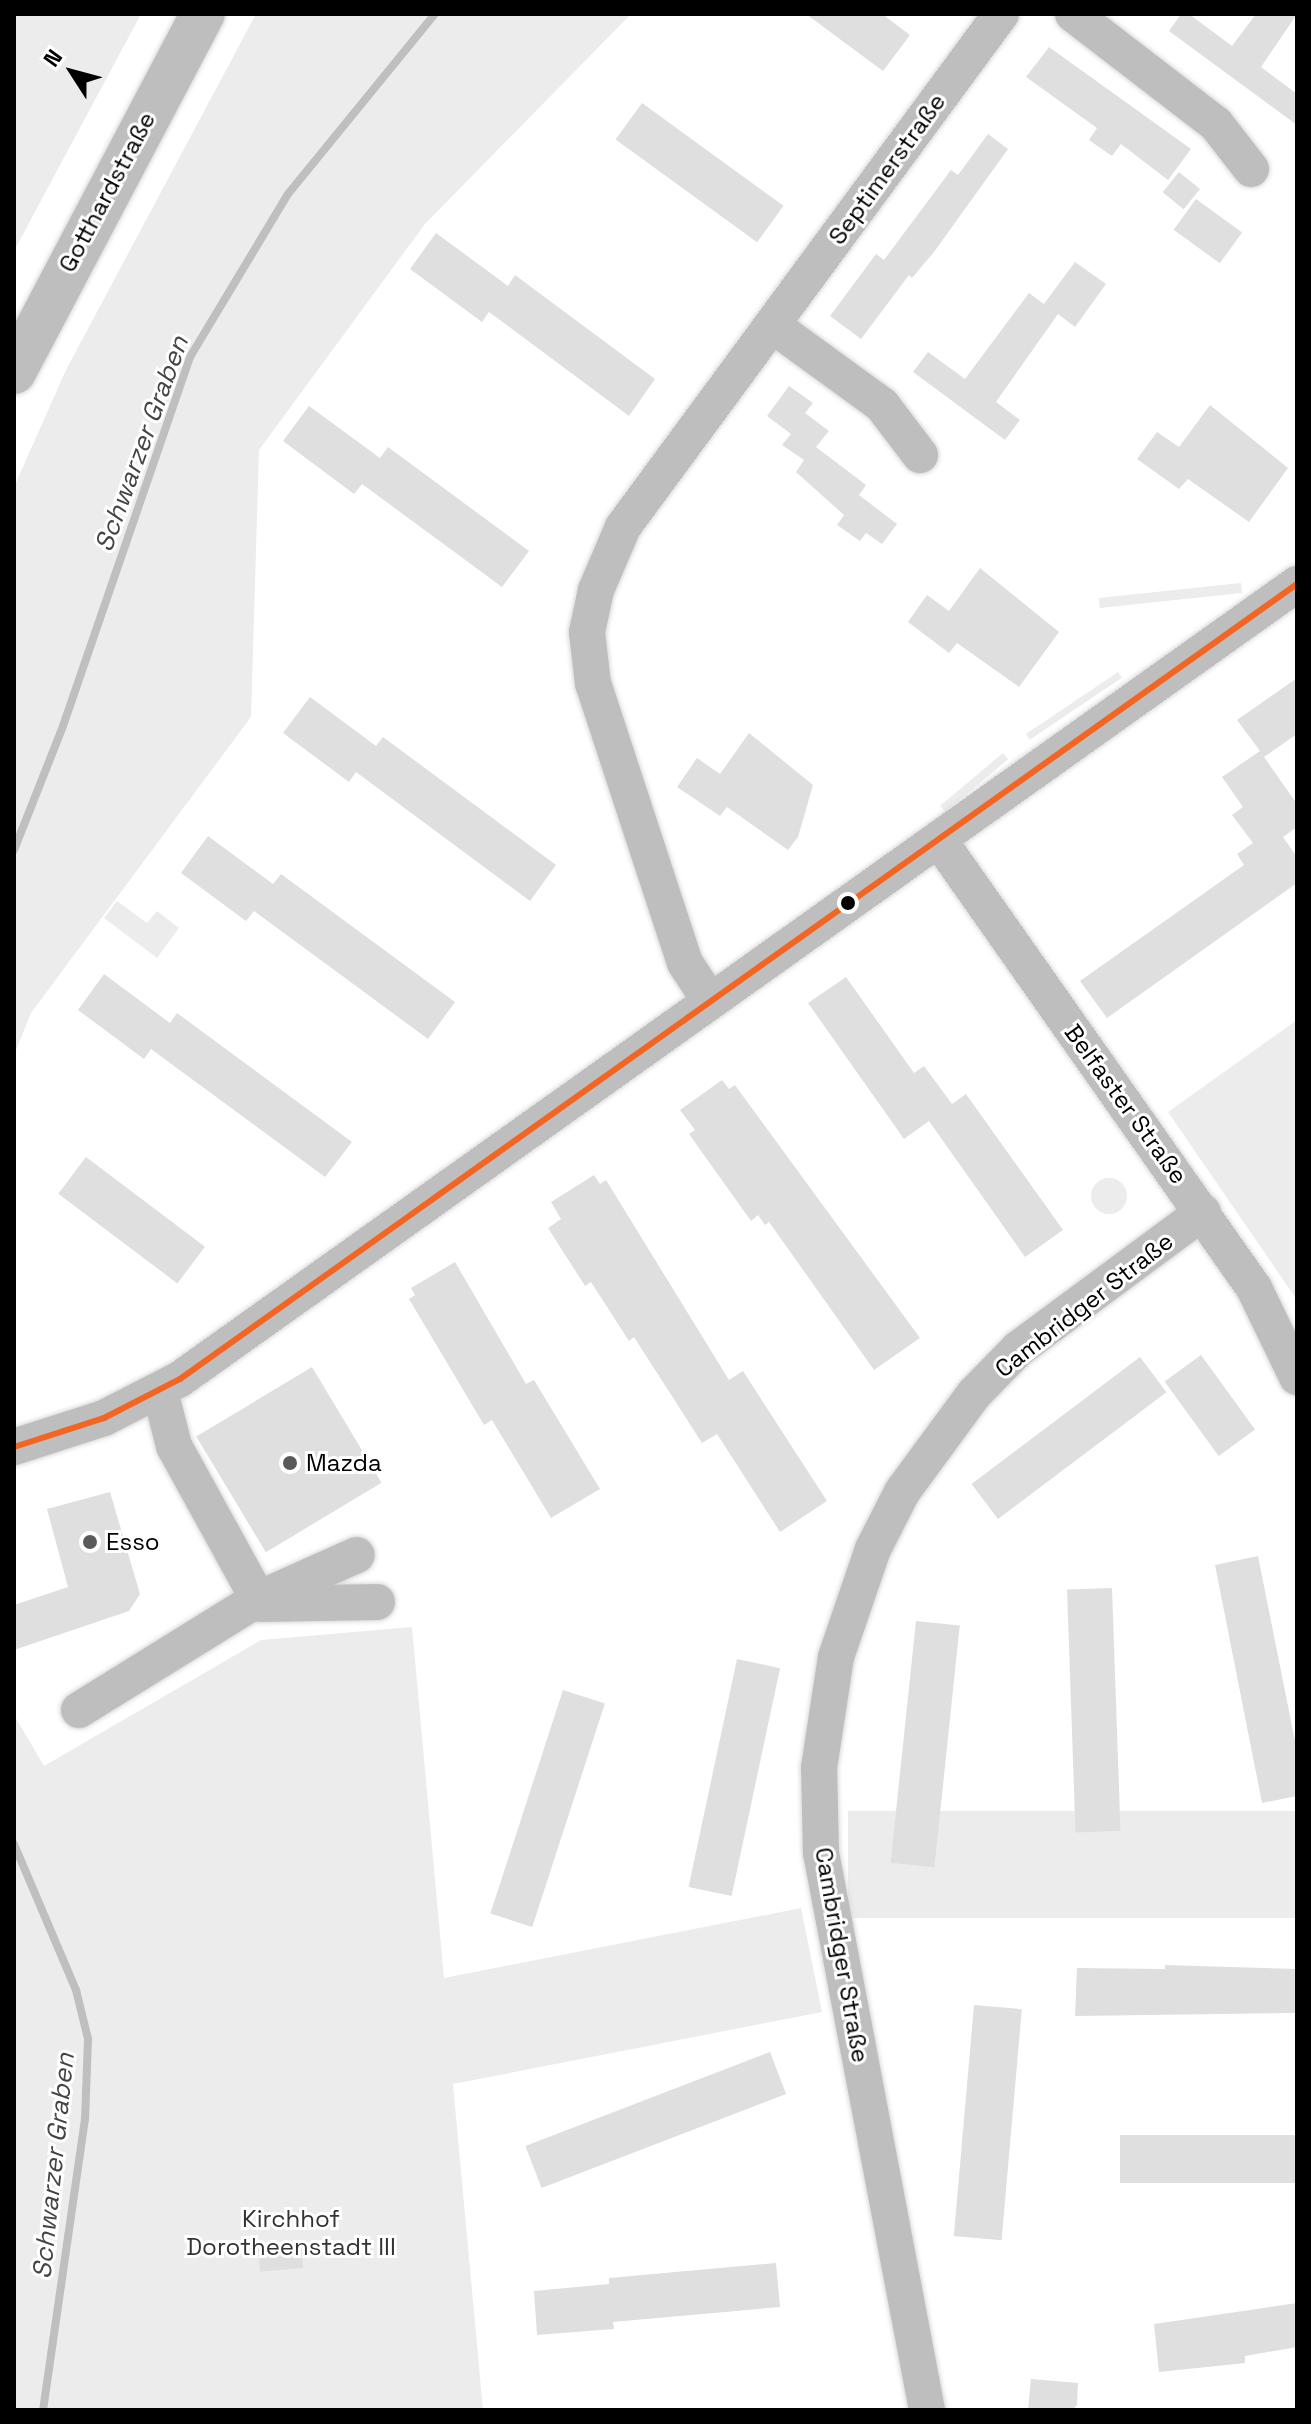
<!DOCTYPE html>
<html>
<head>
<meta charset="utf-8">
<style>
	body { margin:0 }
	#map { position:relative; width:1311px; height:2424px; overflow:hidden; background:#fff; font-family:"Space Grotesk",sans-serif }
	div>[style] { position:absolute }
	.green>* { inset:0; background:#ececec; transform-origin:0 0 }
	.round { border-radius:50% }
	.stream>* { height:8px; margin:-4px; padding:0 4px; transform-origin:4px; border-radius:4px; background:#bfbfbf }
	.building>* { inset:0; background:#dfdfdf; transform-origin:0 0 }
	.roads { filter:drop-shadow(0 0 2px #dbdbdb) drop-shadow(0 0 2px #dbdbdb) }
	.minor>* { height:36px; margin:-18px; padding:0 18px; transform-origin:18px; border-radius:18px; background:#bebebe }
	.major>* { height:44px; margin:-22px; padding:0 22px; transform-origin:22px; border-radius:22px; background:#bebebe }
	.bus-1>* { height:6px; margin:-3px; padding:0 3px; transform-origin:3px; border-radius:3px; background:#f26522 }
	.dots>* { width:22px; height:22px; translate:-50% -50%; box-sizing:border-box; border:4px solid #fff; border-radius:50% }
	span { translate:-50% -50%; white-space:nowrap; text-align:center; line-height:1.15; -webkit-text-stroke:6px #fff; paint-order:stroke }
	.street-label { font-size:24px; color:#000 }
	.poi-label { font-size:24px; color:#000 }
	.left { translate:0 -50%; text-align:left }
	.park-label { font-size:24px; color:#333 }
	.water-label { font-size:26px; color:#444; font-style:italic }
	.frame { position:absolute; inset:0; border:16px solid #000; pointer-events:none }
	.north { position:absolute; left:32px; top:32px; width:80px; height:80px; -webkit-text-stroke:6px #fff; paint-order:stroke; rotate:306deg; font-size:22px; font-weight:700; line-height:32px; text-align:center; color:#000 }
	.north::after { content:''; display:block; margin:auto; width:28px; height:36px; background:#000; clip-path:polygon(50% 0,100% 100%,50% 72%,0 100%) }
</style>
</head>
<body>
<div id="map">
	<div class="green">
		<i style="clip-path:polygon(14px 14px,141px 14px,14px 251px)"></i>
		<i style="clip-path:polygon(256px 14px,631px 14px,425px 224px,259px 450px,251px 717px,31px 1013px,14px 1055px,14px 487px,66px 370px)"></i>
		<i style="left:1241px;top:583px;width:10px;height:143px;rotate:84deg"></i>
		<i style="left:1118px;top:672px;width:7px;height:111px;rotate:56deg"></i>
		<i style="left:1003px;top:753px;width:8px;height:82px;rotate:50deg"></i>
		<i style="clip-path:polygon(117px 901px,147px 923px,157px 911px,179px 928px,157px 958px,104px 918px)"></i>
		<i style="clip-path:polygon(1297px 1020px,1297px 1300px,1168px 1112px)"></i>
		<i class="round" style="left:1091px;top:1178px;width:36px;height:36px"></i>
		<i style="clip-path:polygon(412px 1627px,444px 1978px,801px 1908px,822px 2012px,453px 2084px,483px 2410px,14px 2410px,14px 1715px,44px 1766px,261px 1640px)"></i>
		<i style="left:1297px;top:1811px;width:107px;height:449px;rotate:90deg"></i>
	</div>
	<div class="stream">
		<i style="left:14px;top:850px;width:133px;rotate:-68.4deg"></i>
		<i style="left:63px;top:726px;width:390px;rotate:-71deg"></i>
		<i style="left:190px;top:357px;width:190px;rotate:-59deg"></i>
		<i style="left:288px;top:194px;width:232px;rotate:-50.8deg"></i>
		<i style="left:14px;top:1844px;width:159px;rotate:67deg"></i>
		<i style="left:76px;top:1990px;width:50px;rotate:76.2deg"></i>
		<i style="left:88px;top:2039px;width:80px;rotate:92.1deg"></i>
		<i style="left:85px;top:2119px;width:294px;rotate:98.2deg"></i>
	</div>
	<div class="building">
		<i style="clip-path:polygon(806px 14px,882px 14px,910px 35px,883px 71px)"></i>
		<i style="clip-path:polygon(1181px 14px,1189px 14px,1232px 46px,1256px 14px,1297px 14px,1261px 67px,1297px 94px,1297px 125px,1169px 31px)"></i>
		<i style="clip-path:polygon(1049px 47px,1191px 149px,1168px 180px,1121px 144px,1112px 156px,1099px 147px,1089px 140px,1097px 128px,1026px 77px)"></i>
		<i style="left:642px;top:103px;width:175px;height:45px;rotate:36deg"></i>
		<i style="clip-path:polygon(988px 134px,1008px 149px,934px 252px,912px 278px,909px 275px,861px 339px,830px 316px,876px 254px,884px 260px,951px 170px,958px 175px)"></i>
		<i style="left:1179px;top:172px;width:27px;height:26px;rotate:39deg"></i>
		<i style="left:1196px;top:199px;width:57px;height:38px;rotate:36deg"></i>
		<i style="clip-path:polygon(436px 233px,508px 286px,515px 275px,655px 379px,629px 416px,489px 312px,482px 322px,410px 269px)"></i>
		<i style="clip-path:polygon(1075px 262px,1106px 284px,1075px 327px,1058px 314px,996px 402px,1020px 420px,1005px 440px,913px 372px,928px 352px,965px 379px,1029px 293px,1044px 304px)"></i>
		<i style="clip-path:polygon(789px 386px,813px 403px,805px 413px,829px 431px,816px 447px,866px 485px,859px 495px,897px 524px,882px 544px,866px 533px,860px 541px,837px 525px,844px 515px,796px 472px,804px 460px,782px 445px,791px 434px,767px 416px)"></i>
		<i style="clip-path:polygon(1210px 405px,1288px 468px,1249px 522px,1188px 479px,1179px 489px,1137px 459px,1157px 432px,1179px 447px)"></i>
		<i style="clip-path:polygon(309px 406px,380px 458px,388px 447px,529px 551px,502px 587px,362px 484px,354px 494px,283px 441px)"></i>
		<i style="clip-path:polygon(980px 568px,1059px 632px,1019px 687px,957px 643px,949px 653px,908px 622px,927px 595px,949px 611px)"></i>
		<i style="clip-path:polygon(1297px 678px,1297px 734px,1264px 757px,1297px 804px,1297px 827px,1283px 837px,1297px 857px,1297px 883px,1107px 1018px,1080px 981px,1244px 865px,1237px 854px,1253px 843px,1232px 815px,1243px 807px,1222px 777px,1260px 751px,1237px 720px)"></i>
		<i style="clip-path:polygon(310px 697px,376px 746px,383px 737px,556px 865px,530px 901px,356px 772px,349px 782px,283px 733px)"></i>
		<i style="clip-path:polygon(749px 733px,813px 785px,798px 837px,788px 850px,727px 807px,720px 816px,677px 787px,697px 758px,720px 774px)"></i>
		<i style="clip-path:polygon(208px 836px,273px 884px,281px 874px,455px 1002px,428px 1039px,254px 911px,246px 921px,181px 873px)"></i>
		<i style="clip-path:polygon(104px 974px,170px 1023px,177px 1013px,352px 1142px,325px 1177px,151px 1049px,144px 1059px,78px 1010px)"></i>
		<i style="clip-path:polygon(846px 977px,914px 1073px,924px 1066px,952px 1104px,966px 1094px,1063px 1230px,1025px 1257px,929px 1121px,904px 1139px,808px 1003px)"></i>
		<i style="clip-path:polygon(722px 1080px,729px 1089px,735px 1085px,920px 1338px,874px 1370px,769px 1222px,765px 1225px,758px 1215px,751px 1221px,689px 1134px,695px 1130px,680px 1110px)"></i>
		<i style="left:86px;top:1157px;width:149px;height:46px;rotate:37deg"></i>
		<i style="clip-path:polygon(594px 1175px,600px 1184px,606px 1180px,729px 1380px,743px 1371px,827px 1501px,780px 1532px,717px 1434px,702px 1443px,634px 1337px,629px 1341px,591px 1282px,585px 1286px,548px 1228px,561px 1219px,551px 1202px)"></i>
		<i style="clip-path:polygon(455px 1262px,526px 1384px,534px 1380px,600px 1489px,551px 1518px,492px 1420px,484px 1425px,409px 1299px,415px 1295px,411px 1288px)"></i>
		<i style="left:1201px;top:1355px;width:92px;height:45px;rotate:54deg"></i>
		<i style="left:1140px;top:1357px;width:44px;height:211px;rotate:53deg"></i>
		<i style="left:312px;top:1367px;width:135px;height:135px;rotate:59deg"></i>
		<i style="clip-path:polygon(110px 1492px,140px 1594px,129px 1611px,14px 1650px,14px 1605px,68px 1587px,47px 1509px)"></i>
		<i style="clip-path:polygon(1258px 1556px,1297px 1751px,1297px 1796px,1262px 1803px,1215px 1565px)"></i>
		<i style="left:1112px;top:1588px;width:243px;height:45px;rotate:88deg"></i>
		<i style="left:916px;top:1621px;width:44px;height:243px;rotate:6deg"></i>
		<i style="left:737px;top:1659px;width:44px;height:233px;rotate:12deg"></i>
		<i style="left:563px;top:1690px;width:44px;height:235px;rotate:18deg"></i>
		<i style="clip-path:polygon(1165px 1965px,1297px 1969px,1297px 2013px,1075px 2016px,1077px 1968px,1165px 1969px)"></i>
		<i style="left:974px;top:2005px;width:48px;height:232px;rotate:5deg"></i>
		<i style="left:770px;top:2052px;width:45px;height:262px;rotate:69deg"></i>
		<i style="left:1297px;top:2135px;width:48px;height:177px;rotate:90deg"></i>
		<i style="left:301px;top:2244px;width:24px;height:43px;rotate:85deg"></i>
		<i style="clip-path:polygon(776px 2263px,780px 2307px,613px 2322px,614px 2329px,537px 2335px,534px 2291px,609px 2284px,609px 2278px)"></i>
		<i style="clip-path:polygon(1297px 2303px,1297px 2347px,1245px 2356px,1245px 2363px,1159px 2372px,1154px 2324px)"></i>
		<i style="clip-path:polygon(1031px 2379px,1078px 2383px,1077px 2405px,1072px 2410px,1028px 2410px)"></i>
	</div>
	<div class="roads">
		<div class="minor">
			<i style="left:1073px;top:14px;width:180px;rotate:37.6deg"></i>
			<i style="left:1216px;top:124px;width:57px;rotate:52.1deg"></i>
			<i style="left:772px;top:325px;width:136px;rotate:36deg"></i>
			<i style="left:882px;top:405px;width:63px;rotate:52.8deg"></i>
			<i style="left:939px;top:840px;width:548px;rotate:54.89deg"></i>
			<i style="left:1254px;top:1288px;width:99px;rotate:64.2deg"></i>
			<i style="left:710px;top:1001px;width:45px;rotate:-123.3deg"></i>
			<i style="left:685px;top:963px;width:294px;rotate:-108.2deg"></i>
			<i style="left:593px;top:684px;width:52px;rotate:-96.6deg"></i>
			<i style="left:587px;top:632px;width:43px;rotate:-77.9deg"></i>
			<i style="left:596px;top:590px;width:69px;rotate:-66.8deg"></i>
			<i style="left:623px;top:527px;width:637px;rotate:-53.62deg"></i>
			<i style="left:160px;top:1391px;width:57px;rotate:75.7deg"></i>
			<i style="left:174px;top:1446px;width:180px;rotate:61.2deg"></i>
			<i style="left:261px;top:1604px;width:116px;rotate:-1deg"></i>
			<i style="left:14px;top:1447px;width:95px;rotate:-17.9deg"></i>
			<i style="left:104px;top:1418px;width:85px;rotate:-27.2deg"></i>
			<i style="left:180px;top:1379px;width:1371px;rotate:-35.44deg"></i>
			<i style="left:79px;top:1710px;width:211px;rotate:-31.8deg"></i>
			<i style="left:258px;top:1599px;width:108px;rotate:-24deg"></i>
			<i style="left:927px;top:2410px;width:567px;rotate:-100.77deg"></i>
			<i style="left:821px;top:1853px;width:85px;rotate:-91.3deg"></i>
			<i style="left:819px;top:1768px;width:112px;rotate:-81.3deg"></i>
			<i style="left:836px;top:1657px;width:114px;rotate:-71.1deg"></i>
			<i style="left:873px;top:1549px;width:64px;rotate:-63deg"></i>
			<i style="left:902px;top:1492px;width:122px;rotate:-53.7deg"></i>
			<i style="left:974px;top:1394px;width:63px;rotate:-45.6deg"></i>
			<i style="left:1018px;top:1349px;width:230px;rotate:-36.5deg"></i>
		</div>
		<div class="major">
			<i style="left:14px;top:372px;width:405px;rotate:-62.2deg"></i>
		</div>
	</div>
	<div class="bus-1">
		<i style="left:14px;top:1447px;width:95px;rotate:-17.9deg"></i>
		<i style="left:104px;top:1418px;width:85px;rotate:-27.2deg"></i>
		<i style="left:180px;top:1379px;width:1371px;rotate:-35.44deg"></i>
	</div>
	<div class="dots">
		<i style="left:848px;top:903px;background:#000"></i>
		<i style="left:290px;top:1463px;background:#595959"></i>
		<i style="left:90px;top:1542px;background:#595959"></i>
	</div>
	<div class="street-label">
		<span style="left:887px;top:169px;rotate:-54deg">Septimerstraße</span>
		<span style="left:107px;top:192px;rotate:-62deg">Gotthardstraße</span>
		<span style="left:1126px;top:1104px;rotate:54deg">Belfaster Straße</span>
		<span style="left:1084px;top:1305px;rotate:-38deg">Cambridger Straße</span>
		<span style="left:842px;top:1955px;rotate:80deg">Cambridger Straße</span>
	</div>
	<div class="poi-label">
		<span class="left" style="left:306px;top:1463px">Mazda</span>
		<span class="left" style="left:106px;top:1542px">Esso</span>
	</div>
	<div class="park-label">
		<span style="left:291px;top:2233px">Kirchhof<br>Dorotheenstadt III</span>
	</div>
	<div class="water-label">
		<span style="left:142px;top:444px;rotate:-70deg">Schwarzer Graben</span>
		<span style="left:54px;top:2166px;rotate:-84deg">Schwarzer Graben</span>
	</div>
	<div class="frame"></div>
	<div class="north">N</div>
</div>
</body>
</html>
